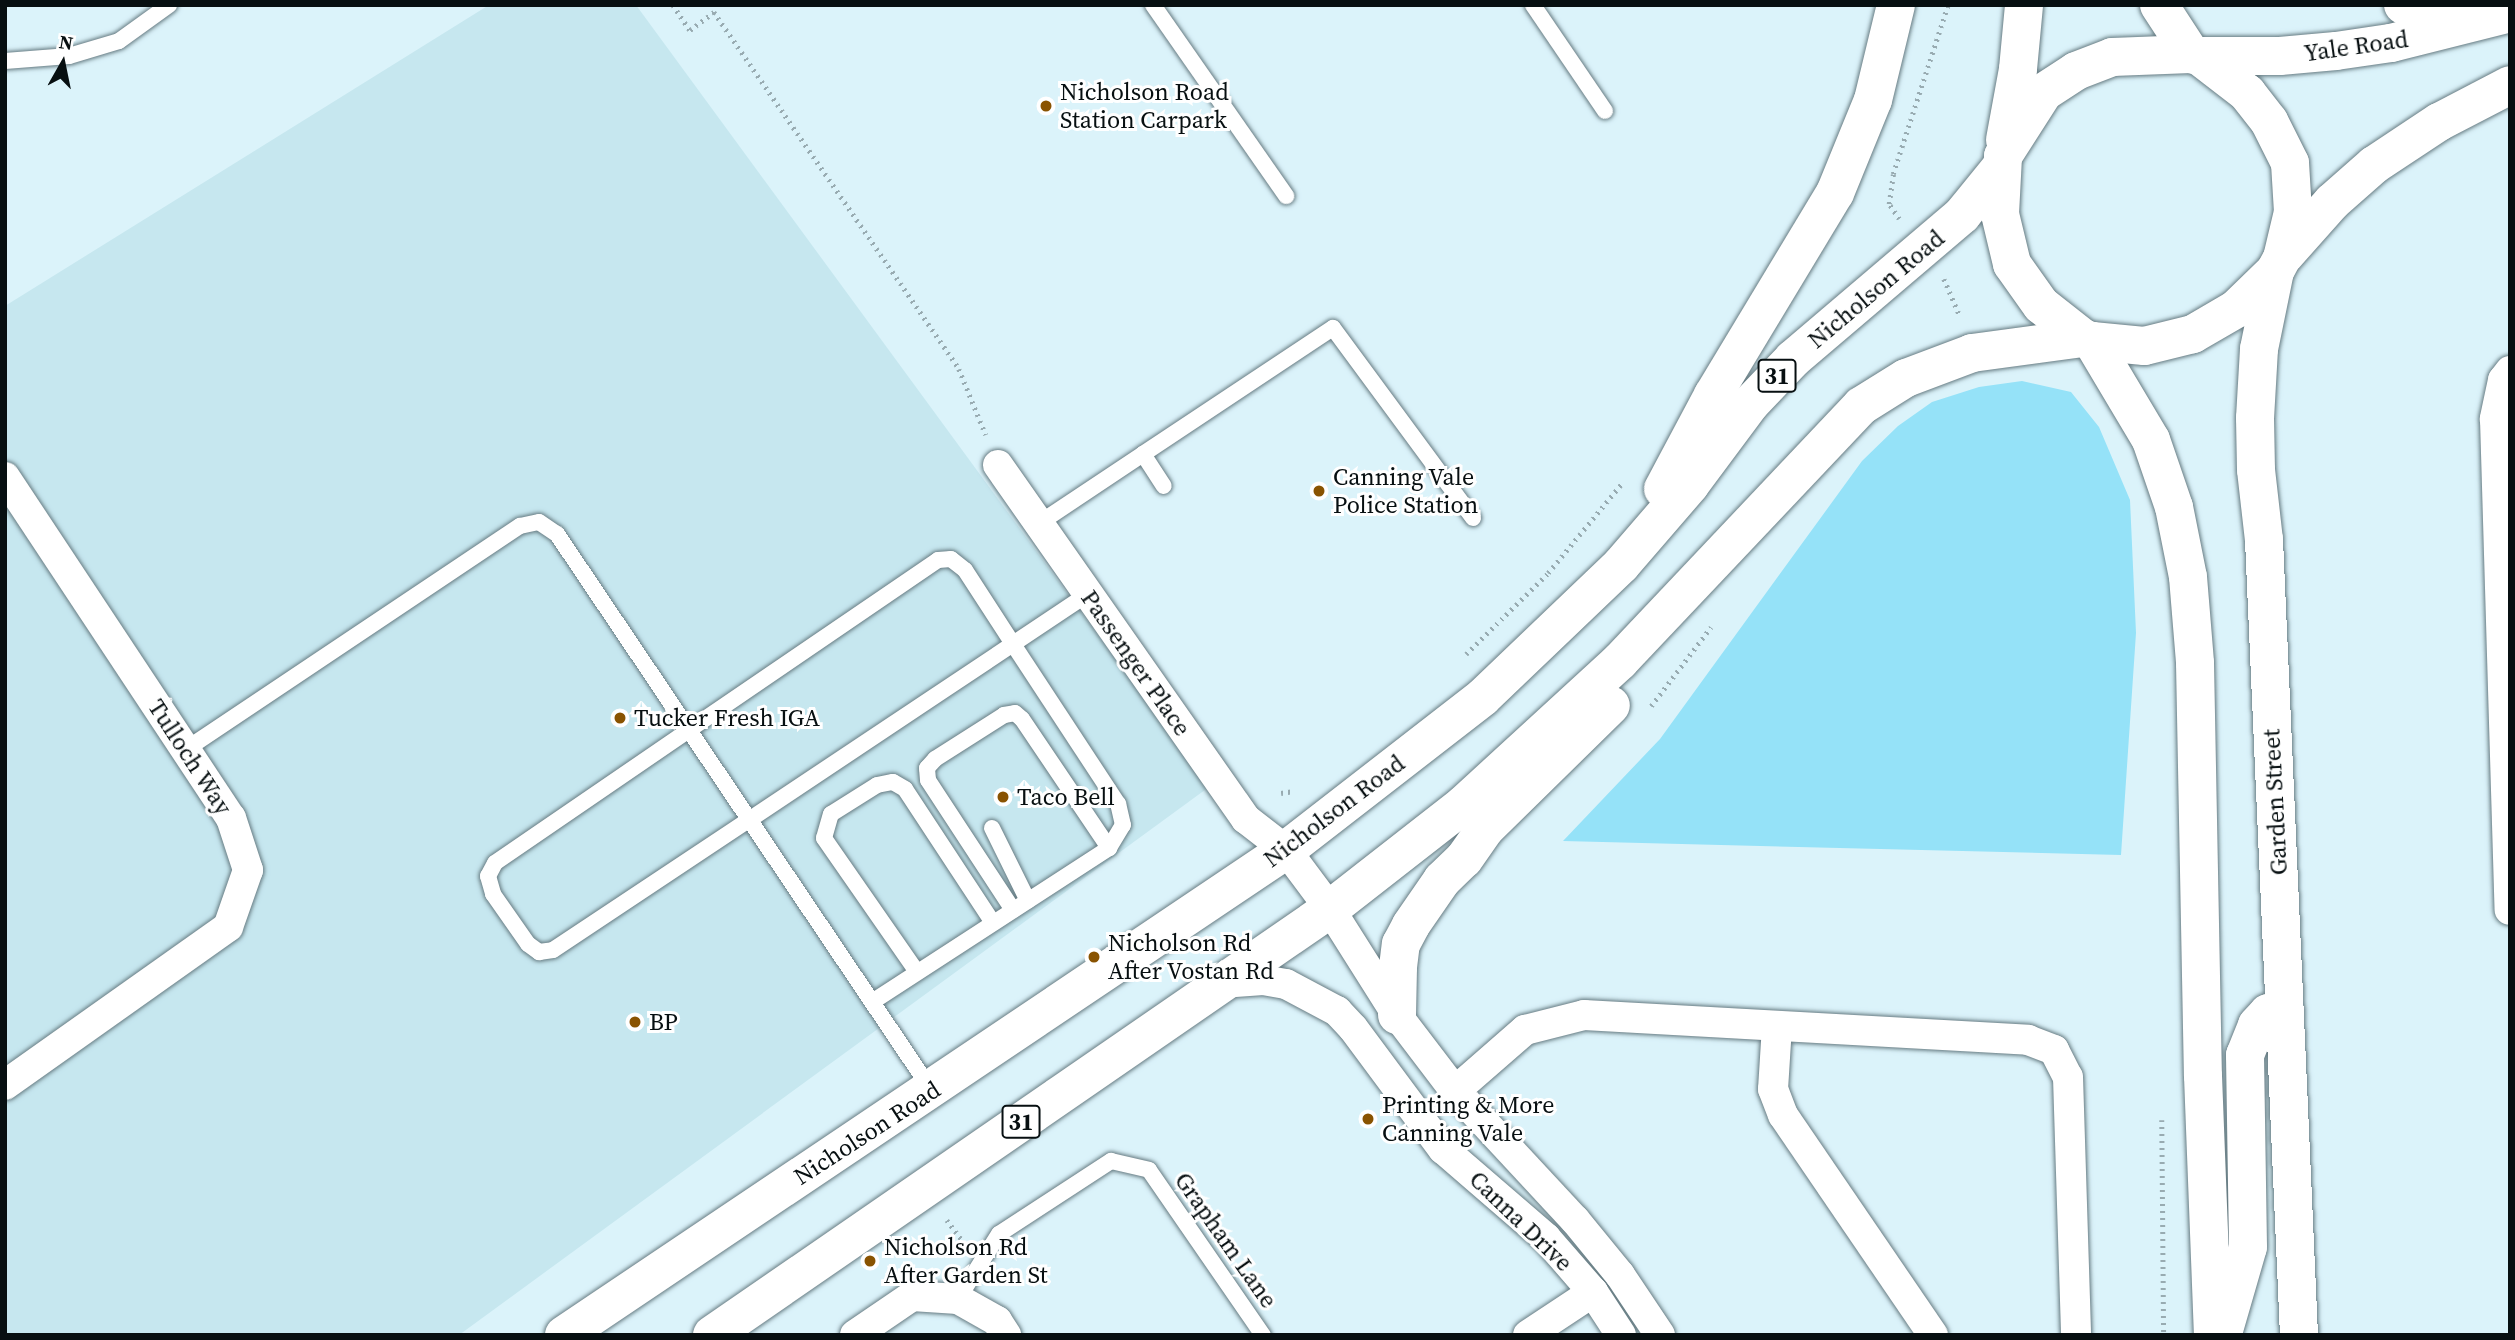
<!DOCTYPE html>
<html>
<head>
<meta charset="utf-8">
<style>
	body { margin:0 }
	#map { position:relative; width:2515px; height:1340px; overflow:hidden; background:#dbf3fa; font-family:"Source Serif 4",serif }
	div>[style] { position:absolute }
	.built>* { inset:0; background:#c6e7ef }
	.green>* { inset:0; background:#95e2f8 }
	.path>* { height:4.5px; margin-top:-2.25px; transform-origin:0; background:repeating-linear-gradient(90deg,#98abb1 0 2px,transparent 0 7px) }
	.roads { filter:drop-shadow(0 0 2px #667b82) drop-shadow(0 0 2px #667b82) }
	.lane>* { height:16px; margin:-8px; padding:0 8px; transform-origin:8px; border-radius:8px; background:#fff }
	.street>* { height:30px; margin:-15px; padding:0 15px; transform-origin:15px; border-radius:15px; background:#fff }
	.primary>* { height:38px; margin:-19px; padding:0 19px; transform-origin:19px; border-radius:19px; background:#fff }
	.dots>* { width:19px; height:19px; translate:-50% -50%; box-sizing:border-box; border:4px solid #fff; border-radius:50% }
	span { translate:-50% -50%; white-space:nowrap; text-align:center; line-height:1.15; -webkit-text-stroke:6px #fff; paint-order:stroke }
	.shield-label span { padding:2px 5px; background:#fff; border:2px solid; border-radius:5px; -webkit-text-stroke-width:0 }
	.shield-label { font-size:23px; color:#070f11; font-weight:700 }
	.street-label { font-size:24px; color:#070f11 }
	.poi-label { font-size:24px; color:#070f11 }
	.left { translate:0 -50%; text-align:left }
	.frame { position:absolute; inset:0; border:7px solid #070f11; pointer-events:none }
	.north { position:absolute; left:28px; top:28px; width:70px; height:70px; -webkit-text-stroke:5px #fff; paint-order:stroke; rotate:9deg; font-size:19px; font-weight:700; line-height:28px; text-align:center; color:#070f11 }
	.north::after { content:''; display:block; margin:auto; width:24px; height:32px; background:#070f11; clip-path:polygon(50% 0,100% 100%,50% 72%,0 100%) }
</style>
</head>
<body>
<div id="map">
	<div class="built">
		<i style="clip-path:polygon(489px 5px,636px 5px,1209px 787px,459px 1335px,5px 1335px,5px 306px)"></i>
	</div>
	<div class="green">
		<i style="clip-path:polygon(2022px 381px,2071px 392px,2099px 427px,2130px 500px,2136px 633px,2121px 855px,1563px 841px,1660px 739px,1862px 461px,1898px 426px,1932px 402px,1979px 387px)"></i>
	</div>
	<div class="path">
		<i style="left:673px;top:5px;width:30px;rotate:56deg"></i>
		<i style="left:690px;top:30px;width:30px;rotate:-37deg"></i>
		<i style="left:714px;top:12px;width:433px;rotate:55.5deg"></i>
		<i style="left:959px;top:369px;width:71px;rotate:67.8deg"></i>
		<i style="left:1899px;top:219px;width:18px;rotate:-124deg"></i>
		<i style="left:1889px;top:204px;width:30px;rotate:-82deg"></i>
		<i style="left:1893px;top:174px;width:178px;rotate:-72deg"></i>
		<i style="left:1944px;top:279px;width:40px;rotate:66.6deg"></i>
		<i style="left:1466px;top:654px;width:115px;rotate:-44.6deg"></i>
		<i style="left:1548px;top:573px;width:118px;rotate:-50.5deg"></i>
		<i style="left:1651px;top:706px;width:99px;rotate:-52.8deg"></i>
		<i style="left:1281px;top:793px;width:13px;rotate:-9deg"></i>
		<i style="left:2162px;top:1120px;width:215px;rotate:89.5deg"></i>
		<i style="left:947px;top:1220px;width:26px;rotate:53deg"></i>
	</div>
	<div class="roads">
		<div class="lane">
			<i style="left:1153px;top:5px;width:233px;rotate:55.1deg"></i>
			<i style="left:1533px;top:5px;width:128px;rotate:55.8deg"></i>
			<i style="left:5px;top:61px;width:64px;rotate:-4.5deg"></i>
			<i style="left:69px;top:56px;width:52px;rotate:-16.7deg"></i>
			<i style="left:119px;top:41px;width:62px;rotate:-35.8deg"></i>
			<i style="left:1143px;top:454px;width:228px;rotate:-33.6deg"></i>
			<i style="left:1333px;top:328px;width:236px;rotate:53.6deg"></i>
			<i style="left:1038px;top:524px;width:126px;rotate:-33.7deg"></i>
			<i style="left:1143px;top:454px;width:38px;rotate:57deg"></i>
			<i style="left:185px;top:750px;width:403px;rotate:-33.8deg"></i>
			<i style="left:520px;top:526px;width:19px;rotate:-12deg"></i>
			<i style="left:539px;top:522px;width:22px;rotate:34deg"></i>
			<i style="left:557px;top:534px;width:671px;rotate:56.05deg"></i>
			<i style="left:992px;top:828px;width:81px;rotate:63.7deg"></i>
			<i style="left:1013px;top:910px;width:155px;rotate:-123.2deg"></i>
			<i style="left:928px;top:780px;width:12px;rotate:-95deg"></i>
			<i style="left:927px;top:768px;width:12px;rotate:-48deg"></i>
			<i style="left:935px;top:759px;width:82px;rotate:-32.5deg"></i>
			<i style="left:1004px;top:715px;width:11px;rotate:-10deg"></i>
			<i style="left:1015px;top:713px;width:9px;rotate:41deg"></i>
			<i style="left:1022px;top:719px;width:156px;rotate:56deg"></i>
			<i style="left:917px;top:972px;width:163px;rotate:-124.8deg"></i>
			<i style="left:824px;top:838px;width:25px;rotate:-74deg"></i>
			<i style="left:831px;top:814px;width:54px;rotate:-32.2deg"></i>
			<i style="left:877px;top:785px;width:16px;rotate:-11deg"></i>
			<i style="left:893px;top:782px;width:14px;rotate:30deg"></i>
			<i style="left:905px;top:789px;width:160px;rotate:56.7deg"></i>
			<i style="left:872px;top:1002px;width:283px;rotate:-33deg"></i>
			<i style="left:1109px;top:848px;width:27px;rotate:-59deg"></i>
			<i style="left:1123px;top:825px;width:22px;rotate:-103deg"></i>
			<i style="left:1118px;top:804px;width:191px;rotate:-123.3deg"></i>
			<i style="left:1013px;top:644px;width:88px;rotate:-123deg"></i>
			<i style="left:965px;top:570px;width:18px;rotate:-142deg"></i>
			<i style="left:951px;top:559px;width:13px;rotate:176deg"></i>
			<i style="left:938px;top:560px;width:301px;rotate:145.7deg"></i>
			<i style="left:689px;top:730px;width:235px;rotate:145.6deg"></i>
			<i style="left:495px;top:863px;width:15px;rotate:118deg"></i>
			<i style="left:488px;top:876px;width:19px;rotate:74deg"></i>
			<i style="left:493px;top:894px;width:61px;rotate:55deg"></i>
			<i style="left:528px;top:944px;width:14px;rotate:36deg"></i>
			<i style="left:539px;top:952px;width:14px;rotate:-8deg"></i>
			<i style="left:553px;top:950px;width:235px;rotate:-33.6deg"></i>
			<i style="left:749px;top:820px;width:407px;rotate:-33.7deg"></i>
			<i style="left:958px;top:1299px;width:77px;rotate:-57.8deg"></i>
			<i style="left:999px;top:1234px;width:134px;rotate:-33.1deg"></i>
			<i style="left:1111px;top:1161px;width:39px;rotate:13deg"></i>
			<i style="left:1149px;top:1170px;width:201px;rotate:55.4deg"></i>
		</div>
		<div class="street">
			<i style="left:2510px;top:371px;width:11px;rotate:128deg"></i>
			<i style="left:2503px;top:380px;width:40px;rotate:102deg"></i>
			<i style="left:2495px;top:419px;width:491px;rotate:88.3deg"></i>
			<i style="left:998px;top:465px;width:432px;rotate:55deg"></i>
			<i style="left:1246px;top:819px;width:51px;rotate:37.8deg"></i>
			<i style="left:1286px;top:850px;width:74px;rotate:53.3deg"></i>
			<i style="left:1330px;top:909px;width:125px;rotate:57.7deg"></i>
			<i style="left:1397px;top:1015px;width:96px;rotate:52.7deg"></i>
			<i style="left:1455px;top:1091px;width:176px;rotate:47.1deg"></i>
			<i style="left:1575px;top:1220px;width:71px;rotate:50.7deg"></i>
			<i style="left:1620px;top:1275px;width:72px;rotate:56.3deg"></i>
			<i style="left:5px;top:477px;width:409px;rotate:56.5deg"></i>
			<i style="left:231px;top:818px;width:55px;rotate:71.9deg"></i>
			<i style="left:248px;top:870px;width:60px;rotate:109.3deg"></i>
			<i style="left:228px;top:927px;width:273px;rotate:144.7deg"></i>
			<i style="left:1221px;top:983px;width:42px;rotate:-4.1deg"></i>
			<i style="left:1263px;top:980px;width:23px;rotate:10deg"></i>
			<i style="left:1286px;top:984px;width:58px;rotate:27.9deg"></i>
			<i style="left:1337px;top:1011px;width:23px;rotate:47deg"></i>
			<i style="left:1353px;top:1028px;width:151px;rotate:53.4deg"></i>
			<i style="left:1443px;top:1149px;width:136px;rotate:40.8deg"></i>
			<i style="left:1546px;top:1238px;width:72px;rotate:49deg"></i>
			<i style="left:1593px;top:1292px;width:51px;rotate:56.9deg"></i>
			<i style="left:1777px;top:1026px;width:63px;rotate:93.6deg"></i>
			<i style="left:1773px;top:1089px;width:28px;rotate:69deg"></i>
			<i style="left:1783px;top:1115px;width:266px;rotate:55.7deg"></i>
			<i style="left:1455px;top:1091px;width:93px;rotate:-41.1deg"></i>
			<i style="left:1525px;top:1030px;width:61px;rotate:-14.3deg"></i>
			<i style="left:1584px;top:1015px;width:445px;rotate:3.2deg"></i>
			<i style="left:2028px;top:1040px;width:28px;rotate:21deg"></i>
			<i style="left:2054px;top:1050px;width:30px;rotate:63deg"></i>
			<i style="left:2068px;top:1077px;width:258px;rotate:88.2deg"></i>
			<i style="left:855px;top:1335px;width:69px;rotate:-34.4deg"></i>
			<i style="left:912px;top:1296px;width:46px;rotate:3.7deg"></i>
			<i style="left:958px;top:1299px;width:45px;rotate:29.4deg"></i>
			<i style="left:997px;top:1321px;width:17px;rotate:57deg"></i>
			<i style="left:1528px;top:1335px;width:78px;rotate:-33.5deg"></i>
		</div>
		<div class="primary">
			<i style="left:2159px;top:5px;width:59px;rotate:56.9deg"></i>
			<i style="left:2403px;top:5px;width:28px;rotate:27deg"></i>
			<i style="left:2428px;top:18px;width:31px;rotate:7deg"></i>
			<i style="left:2191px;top:54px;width:8px;rotate:14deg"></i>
			<i style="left:2199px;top:56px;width:61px;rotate:37.6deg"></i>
			<i style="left:2247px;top:93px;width:36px;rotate:52deg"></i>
			<i style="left:2269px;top:121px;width:47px;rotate:63.4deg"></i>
			<i style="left:2290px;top:163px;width:49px;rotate:86.5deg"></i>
			<i style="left:2293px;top:212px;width:47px;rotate:103.4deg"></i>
			<i style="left:2282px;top:258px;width:15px;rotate:118deg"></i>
			<i style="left:2275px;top:271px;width:54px;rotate:135.7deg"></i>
			<i style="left:2236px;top:309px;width:50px;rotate:149.8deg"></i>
			<i style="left:2193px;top:334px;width:50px;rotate:166.2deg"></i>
			<i style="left:2144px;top:346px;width:52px;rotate:-174.5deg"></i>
			<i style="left:2092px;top:341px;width:9px;rotate:-162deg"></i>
			<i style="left:2083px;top:338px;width:53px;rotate:-141.8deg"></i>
			<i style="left:2041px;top:305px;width:50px;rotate:-125.3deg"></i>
			<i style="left:2012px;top:264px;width:51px;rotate:-103.5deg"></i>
			<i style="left:2000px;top:214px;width:58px;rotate:-87deg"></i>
			<i style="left:2003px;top:156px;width:76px;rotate:-57.4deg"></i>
			<i style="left:2044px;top:92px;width:38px;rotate:-33deg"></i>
			<i style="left:2076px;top:71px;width:39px;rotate:-21deg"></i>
			<i style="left:2112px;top:57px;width:79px;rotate:-2.2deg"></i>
			<i style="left:2199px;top:56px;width:81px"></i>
			<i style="left:2280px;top:56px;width:56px;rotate:-5.1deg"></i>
			<i style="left:2336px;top:51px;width:56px;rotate:-8.3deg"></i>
			<i style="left:2391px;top:43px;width:123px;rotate:-14.1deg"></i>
			<i style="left:2005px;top:140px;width:72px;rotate:-79.6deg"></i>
			<i style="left:2018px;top:69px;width:64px;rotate:-84.6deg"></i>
			<i style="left:2285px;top:255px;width:71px;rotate:-48.4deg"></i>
			<i style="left:2332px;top:202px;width:56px;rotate:-41.4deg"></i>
			<i style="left:2374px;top:165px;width:78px;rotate:-33.5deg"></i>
			<i style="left:2439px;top:122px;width:80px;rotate:-27.5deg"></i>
			<i style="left:2275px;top:271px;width:80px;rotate:101.6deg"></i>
			<i style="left:2259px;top:349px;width:69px;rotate:93.3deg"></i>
			<i style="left:2255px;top:418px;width:52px;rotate:88.9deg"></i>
			<i style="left:2256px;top:470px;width:70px;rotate:83.5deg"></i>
			<i style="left:2264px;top:540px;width:796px;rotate:87.48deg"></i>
			<i style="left:2092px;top:341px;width:115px;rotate:59.2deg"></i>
			<i style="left:2151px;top:440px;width:71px;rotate:71.1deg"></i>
			<i style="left:2174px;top:507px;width:71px;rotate:78.7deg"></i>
			<i style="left:2188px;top:577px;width:86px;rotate:85.3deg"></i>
			<i style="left:2195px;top:663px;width:413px;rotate:88.9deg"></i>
			<i style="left:2203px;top:1076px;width:259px;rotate:87.8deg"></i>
			<i style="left:1663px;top:489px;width:106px;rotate:-62deg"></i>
			<i style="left:1713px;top:395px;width:236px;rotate:-58.9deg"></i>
			<i style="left:1835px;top:193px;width:100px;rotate:-67.8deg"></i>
			<i style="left:1873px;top:100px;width:98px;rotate:-76.4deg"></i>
			<i style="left:1397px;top:1015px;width:48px;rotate:-88.8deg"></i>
			<i style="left:1398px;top:967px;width:23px;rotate:-83deg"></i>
			<i style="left:1401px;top:944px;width:21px;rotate:-62deg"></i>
			<i style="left:1411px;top:925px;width:55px;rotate:-55.4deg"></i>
			<i style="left:1442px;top:880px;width:30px;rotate:-44deg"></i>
			<i style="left:1464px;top:859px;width:38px;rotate:-55deg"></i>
			<i style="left:1486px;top:828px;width:175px;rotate:-44.5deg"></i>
			<i style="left:2224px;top:1330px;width:86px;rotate:-73.9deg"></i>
			<i style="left:2248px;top:1247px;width:192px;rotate:-90.9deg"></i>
			<i style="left:2245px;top:1055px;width:32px;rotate:-68deg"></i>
			<i style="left:2257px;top:1025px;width:16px;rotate:-47deg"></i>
			<i style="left:2268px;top:1013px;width:17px;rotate:-13deg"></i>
			<i style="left:564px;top:1335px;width:870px;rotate:-33.89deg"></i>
			<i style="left:1286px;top:850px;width:249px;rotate:-37.8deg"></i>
			<i style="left:1483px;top:697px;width:191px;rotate:-43.7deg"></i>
			<i style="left:1621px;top:565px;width:106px;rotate:-49.2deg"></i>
			<i style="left:1690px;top:485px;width:102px;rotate:-53.4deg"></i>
			<i style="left:1751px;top:403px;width:61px;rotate:-46.3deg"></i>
			<i style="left:1793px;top:359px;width:222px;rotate:-40.4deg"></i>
			<i style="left:1962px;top:215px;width:62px;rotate:-50.9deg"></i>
			<i style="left:712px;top:1335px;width:751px;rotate:-34.58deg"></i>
			<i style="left:1330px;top:909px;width:169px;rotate:-38deg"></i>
			<i style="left:1463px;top:805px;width:213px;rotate:-42.5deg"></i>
			<i style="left:1620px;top:661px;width:351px;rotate:-46.6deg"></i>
			<i style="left:1861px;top:406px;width:53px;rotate:-31.9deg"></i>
			<i style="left:1906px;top:378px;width:71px;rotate:-20.7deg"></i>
			<i style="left:1972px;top:353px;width:112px;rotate:-7.7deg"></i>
		</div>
	</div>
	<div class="dots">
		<i style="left:1046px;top:106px;background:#895301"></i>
		<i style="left:1319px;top:491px;background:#895301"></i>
		<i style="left:620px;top:718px;background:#895301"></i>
		<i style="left:1003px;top:797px;background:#895301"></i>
		<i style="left:1094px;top:957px;background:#895301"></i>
		<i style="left:635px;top:1022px;background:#895301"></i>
		<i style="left:1368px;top:1119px;background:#895301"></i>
		<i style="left:870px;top:1261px;background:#895301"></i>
	</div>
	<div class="shield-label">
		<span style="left:1777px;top:376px">31</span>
		<span style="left:1021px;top:1122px">31</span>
	</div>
	<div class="street-label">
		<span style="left:2356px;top:46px;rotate:-8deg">Yale Road</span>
		<span style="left:1876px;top:289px;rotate:-40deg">Nicholson Road</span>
		<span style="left:1136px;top:663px;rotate:55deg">Passenger Place</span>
		<span style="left:190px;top:757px;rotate:57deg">Tulloch Way</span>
		<span style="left:2275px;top:802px;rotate:-93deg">Garden Street</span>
		<span style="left:1334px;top:811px;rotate:-37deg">Nicholson Road</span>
		<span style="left:867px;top:1133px;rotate:-33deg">Nicholson Road</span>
		<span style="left:1521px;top:1221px;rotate:44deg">Canna Drive</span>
		<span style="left:1226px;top:1240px;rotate:55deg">Grapham Lane</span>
	</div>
	<div class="poi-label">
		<span class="left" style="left:1060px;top:106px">Nicholson Road<br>Station Carpark</span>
		<span class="left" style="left:1333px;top:491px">Canning Vale<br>Police Station</span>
		<span class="left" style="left:634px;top:718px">Tucker Fresh IGA</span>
		<span class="left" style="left:1017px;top:797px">Taco Bell</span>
		<span class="left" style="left:1108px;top:957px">Nicholson Rd<br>After Vostan Rd</span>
		<span class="left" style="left:649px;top:1022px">BP</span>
		<span class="left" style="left:1382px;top:1119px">Printing &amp; More<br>Canning Vale</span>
		<span class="left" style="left:884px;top:1261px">Nicholson Rd<br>After Garden St</span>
	</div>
	<div class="frame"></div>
	<div class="north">N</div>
</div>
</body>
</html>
